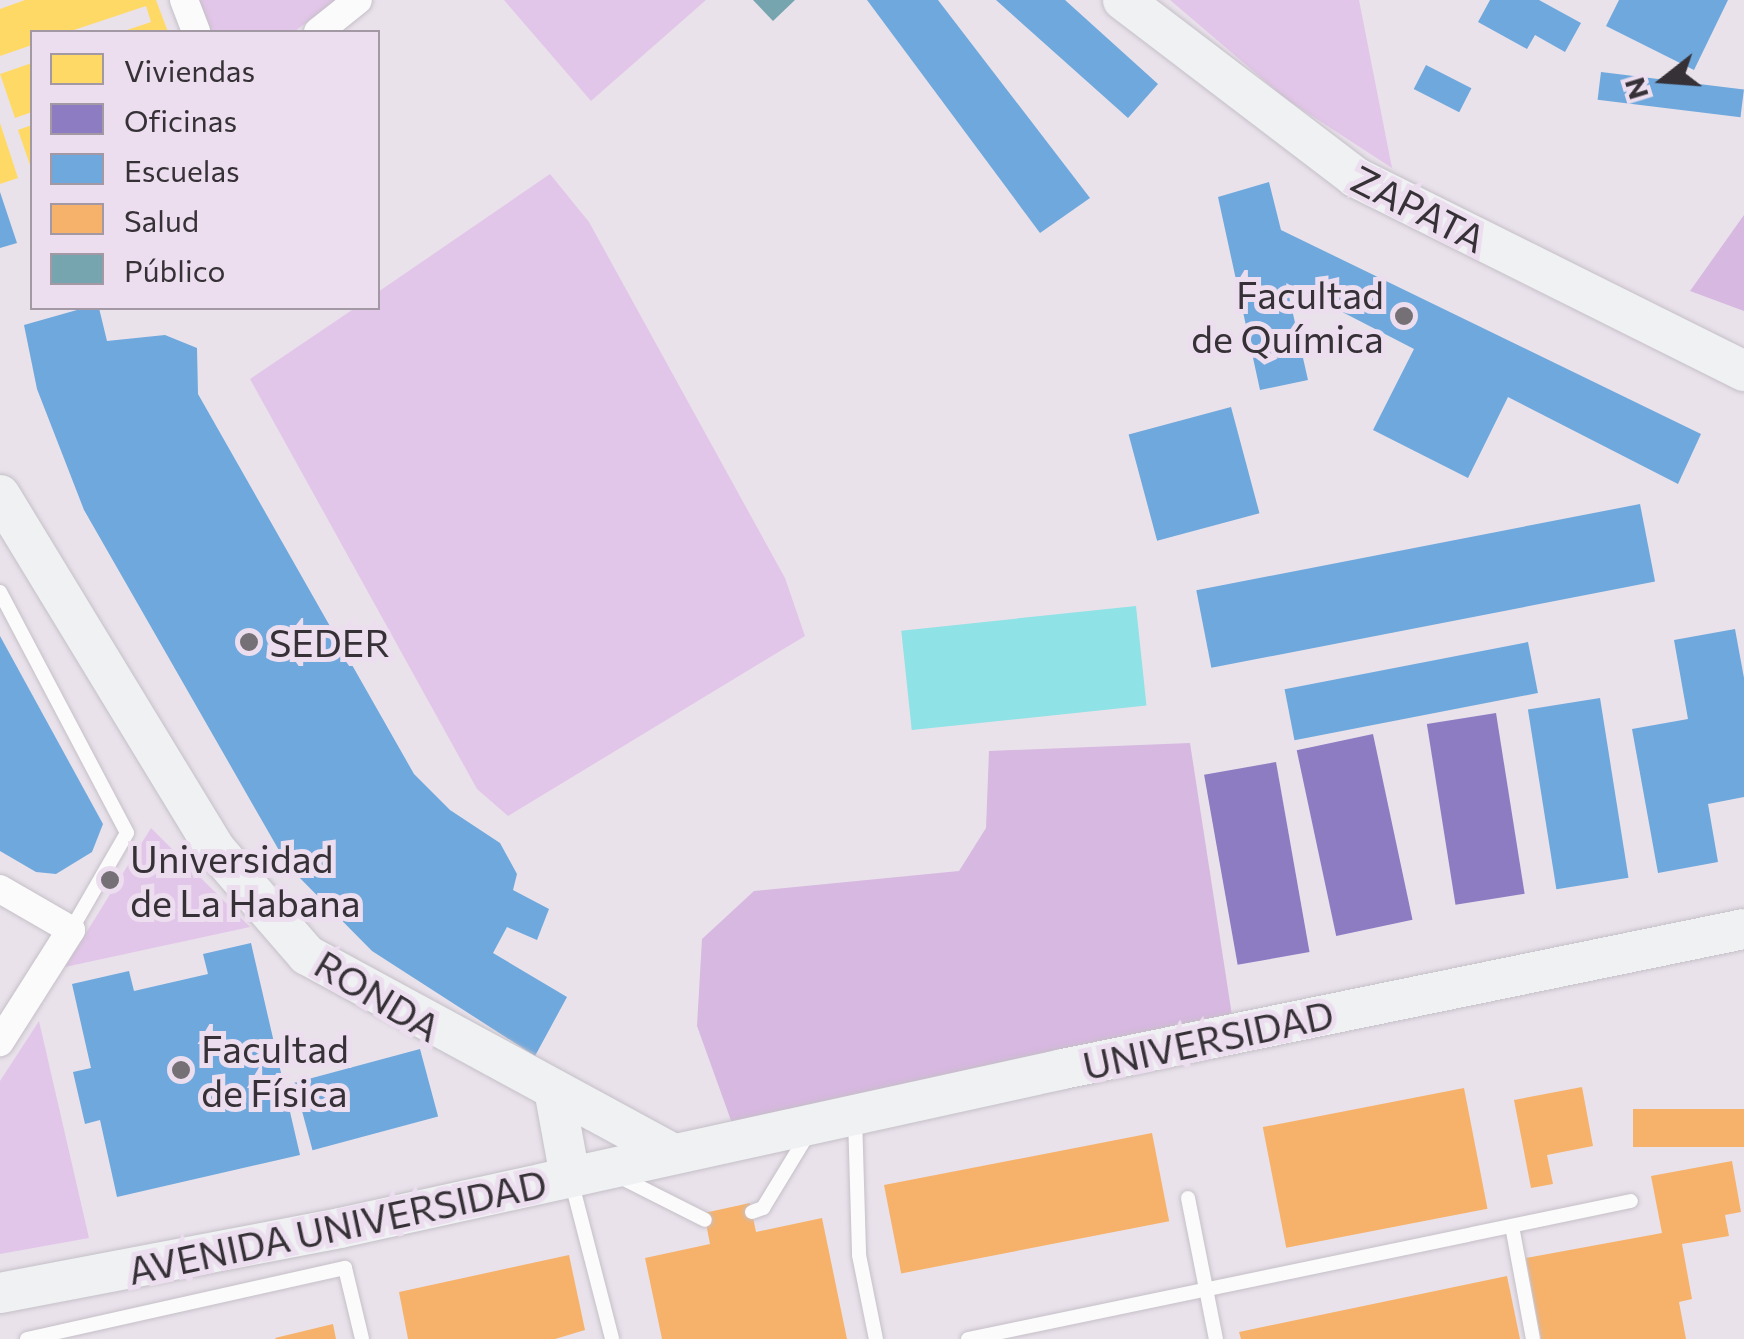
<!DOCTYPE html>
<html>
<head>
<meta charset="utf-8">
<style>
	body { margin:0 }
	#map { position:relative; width:1744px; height:1339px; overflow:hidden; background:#e9e2eb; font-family:Commissioner,sans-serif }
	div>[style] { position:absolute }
	.green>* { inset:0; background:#e2c6e9 }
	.forest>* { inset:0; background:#d7b8e0 }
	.water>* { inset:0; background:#8fe2e5; transform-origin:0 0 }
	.homes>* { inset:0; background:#ffd966 }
	.offices>* { inset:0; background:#8e7cc3; transform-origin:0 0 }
	.schools>* { inset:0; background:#6fa8dc; transform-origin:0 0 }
	.health>* { inset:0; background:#f6b26b; transform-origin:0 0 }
	.public>* { inset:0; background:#76a5af }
	.roads { filter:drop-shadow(0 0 2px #c5bfc7) drop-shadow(0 0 2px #c5bfc7) }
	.service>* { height:14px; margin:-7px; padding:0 7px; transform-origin:7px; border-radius:7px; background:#fcfbfc }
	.minor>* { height:28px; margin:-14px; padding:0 14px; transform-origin:14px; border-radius:14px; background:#fcfbfc }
	.secondary>* { height:40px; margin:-20px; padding:0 20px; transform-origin:20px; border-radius:20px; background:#eff1f3 }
	.dots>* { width:28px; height:28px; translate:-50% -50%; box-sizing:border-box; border:5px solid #ecdeef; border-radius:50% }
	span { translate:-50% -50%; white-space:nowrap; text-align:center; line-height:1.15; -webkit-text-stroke:10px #ecdeef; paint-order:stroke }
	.street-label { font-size:38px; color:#363137 }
	.poi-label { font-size:38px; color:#363137 }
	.right { translate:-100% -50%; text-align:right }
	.left { translate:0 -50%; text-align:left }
	.legend { position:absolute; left:30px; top:30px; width:350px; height:280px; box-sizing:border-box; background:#ecdeef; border:2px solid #a399a5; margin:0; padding:12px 18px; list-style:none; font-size:30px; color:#363137 }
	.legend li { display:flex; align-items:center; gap:20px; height:50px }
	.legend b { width:50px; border:2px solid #a399a5 }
	.north { position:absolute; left:1614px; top:30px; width:100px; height:100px; -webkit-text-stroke:8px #ecdeef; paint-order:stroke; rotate:253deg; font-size:28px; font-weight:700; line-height:40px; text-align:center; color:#363137 }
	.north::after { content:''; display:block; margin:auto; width:35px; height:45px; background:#363137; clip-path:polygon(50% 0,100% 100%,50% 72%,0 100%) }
</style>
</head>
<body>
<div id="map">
	<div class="green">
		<i style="clip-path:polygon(198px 0,336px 0,294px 32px,209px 32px)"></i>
		<i style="clip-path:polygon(504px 0,706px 0,591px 101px)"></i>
		<i style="clip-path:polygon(1170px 0,1359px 0,1392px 168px,1286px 99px)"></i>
		<i style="clip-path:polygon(550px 174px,589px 222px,785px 578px,805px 636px,508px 816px,477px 789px,250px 379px,355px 308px,378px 308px,378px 292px)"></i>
		<i style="clip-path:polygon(151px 828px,250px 927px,65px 967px)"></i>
		<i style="clip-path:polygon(39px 1021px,89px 1238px,0 1254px,0 1081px)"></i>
	</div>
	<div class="forest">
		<i style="clip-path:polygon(1744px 215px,1744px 311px,1690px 291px)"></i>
		<i style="clip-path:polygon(1190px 743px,1235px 1035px,738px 1140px,697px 1026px,702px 939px,754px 891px,959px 871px,986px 828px,989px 751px)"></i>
	</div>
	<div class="water">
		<i style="left:1136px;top:606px;width:100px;height:236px;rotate:84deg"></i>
	</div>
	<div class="homes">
		<i style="clip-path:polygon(25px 0,156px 0,168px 32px,121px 32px,151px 22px,146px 6px,68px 32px,32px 32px,32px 45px,0 56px,0 9px)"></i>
		<i style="clip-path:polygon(32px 63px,32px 112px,15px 118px,0 74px)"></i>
		<i style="clip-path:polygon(0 123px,18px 178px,0 184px)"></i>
		<i style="clip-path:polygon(32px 125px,32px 171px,18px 130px)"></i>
	</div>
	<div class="offices">
		<i style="left:1496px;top:713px;width:183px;height:70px;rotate:81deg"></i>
		<i style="left:1373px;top:734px;width:190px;height:78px;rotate:78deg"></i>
		<i style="left:1276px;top:762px;width:193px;height:73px;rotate:80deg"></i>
	</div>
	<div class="schools">
		<i style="clip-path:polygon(867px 0,938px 0,1090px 198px,1040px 233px)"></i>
		<i style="clip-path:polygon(996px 0,1065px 0,1158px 84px,1128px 118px)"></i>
		<i style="clip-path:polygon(1490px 0,1539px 0,1581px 23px,1565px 52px,1535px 35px,1527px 49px,1478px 22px)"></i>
		<i style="clip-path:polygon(1619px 0,1728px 0,1694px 70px,1606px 26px)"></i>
		<i style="left:1426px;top:65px;width:51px;height:27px;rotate:27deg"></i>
		<i style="left:1601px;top:72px;width:144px;height:28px;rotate:7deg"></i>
		<i style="clip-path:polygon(1269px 182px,1281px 230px,1701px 434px,1678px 484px,1508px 397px,1468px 478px,1373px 430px,1414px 349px,1286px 283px,1308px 380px,1260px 390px,1218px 197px)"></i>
		<i style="clip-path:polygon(0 192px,17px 243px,0 248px)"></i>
		<i style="clip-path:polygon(84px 308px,99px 308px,107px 341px,165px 335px,197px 348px,198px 394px,414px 774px,450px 810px,500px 843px,517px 874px,513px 890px,549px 909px,537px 940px,507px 927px,493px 953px,567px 997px,535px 1056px,372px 951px,288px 866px,84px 510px,37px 389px,24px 325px)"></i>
		<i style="left:1231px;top:407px;width:110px;height:106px;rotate:75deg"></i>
		<i style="left:1640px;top:504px;width:79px;height:452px;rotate:79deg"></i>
		<i style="clip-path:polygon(1735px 629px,1744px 678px,1744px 797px,1708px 804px,1718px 862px,1658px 873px,1632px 729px,1688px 719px,1674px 640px)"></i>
		<i style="clip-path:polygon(0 636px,103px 824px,92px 852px,56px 874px,36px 872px,0 851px)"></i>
		<i style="left:1528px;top:642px;width:52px;height:248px;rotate:79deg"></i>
		<i style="left:1600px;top:698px;width:182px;height:73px;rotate:81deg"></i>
		<i style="clip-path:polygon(251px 943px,300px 1155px,117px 1197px,100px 1120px,85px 1124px,73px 1072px,91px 1068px,72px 984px,129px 971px,134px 991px,208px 974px,203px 954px)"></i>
		<i style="left:420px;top:1049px;width:70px;height:130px;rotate:75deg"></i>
	</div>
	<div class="health">
		<i style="clip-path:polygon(1582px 1087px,1593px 1146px,1547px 1155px,1553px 1184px,1531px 1188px,1514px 1100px)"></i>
		<i style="left:1464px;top:1088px;width:123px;height:205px;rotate:79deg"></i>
		<i style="left:1744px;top:1109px;width:38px;height:111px;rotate:90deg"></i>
		<i style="left:1152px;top:1133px;width:90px;height:273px;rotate:79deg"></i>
		<i style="clip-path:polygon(1732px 1161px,1741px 1212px,1725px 1215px,1729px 1236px,1682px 1244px,1692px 1299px,1679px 1302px,1686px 1339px,1541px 1339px,1526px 1258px,1662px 1233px,1651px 1176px)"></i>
		<i style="clip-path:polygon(750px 1203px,756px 1232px,822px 1218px,847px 1339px,662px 1339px,645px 1258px,710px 1244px,704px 1213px)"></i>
		<i style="clip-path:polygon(569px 1255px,585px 1330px,555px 1339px,408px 1339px,399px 1292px)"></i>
		<i style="clip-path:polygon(1507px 1276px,1520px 1339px,1241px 1339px,1239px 1332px)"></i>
		<i style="clip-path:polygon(333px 1324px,336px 1339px,276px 1339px,275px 1338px)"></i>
	</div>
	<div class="public">
		<i style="clip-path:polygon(753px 0,795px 0,773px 21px)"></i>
	</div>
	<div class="roads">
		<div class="service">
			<i style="left:0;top:592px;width:272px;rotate:62.2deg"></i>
			<i style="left:127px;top:833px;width:112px;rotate:120deg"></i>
			<i style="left:855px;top:1117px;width:138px;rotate:88.3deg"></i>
			<i style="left:859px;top:1255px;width:86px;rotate:78.6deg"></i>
			<i style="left:620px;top:1177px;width:95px;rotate:26.8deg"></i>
			<i style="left:571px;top:1180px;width:164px;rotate:75.5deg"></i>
			<i style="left:1188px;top:1198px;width:144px;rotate:78.8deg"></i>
			<i style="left:752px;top:1212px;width:12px;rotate:-20deg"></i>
			<i style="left:763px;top:1208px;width:87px;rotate:-58.7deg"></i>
			<i style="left:1512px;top:1226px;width:115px;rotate:79.5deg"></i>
			<i style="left:27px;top:1339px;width:326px;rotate:-12.6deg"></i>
			<i style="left:345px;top:1268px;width:73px;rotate:76.5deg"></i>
			<i style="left:968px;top:1339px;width:677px;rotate:-11.76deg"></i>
		</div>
		<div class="minor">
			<i style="left:184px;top:0;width:34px;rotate:69deg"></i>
			<i style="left:318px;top:32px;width:51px;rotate:-38.7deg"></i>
			<i style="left:0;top:889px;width:82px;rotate:30deg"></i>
			<i style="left:71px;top:930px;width:133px;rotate:122.4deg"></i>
		</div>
		<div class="secondary">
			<i style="left:1123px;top:0;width:292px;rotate:37.3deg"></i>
			<i style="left:1355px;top:177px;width:435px;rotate:26.5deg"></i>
			<i style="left:0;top:495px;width:416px;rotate:58.7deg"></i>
			<i style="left:216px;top:850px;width:139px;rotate:49.1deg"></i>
			<i style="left:307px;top:955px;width:417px;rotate:28.5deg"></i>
			<i style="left:555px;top:1095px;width:83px;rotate:79.6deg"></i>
			<i style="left:0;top:1293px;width:346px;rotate:-10.8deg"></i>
			<i style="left:340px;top:1228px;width:740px;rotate:-12.4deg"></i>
			<i style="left:1063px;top:1069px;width:695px;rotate:-11.62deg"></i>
		</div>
	</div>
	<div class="dots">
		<i style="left:1404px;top:316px;background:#756f76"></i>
		<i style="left:249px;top:642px;background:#756f76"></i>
		<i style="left:110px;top:880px;background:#756f76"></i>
		<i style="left:181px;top:1070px;background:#756f76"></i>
	</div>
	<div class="street-label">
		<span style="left:1419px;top:208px;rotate:27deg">ZAPATA</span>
		<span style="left:378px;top:995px;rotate:31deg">RONDA</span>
		<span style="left:1208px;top:1039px;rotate:-12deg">UNIVERSIDAD</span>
		<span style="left:337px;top:1226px;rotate:-12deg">AVENIDA UNIVERSIDAD</span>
	</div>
	<div class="poi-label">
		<span class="right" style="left:1384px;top:316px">Facultad<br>de Química</span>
		<span class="left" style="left:269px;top:642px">SEDER</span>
		<span class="left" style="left:130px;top:880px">Universidad<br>de La Habana</span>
		<span class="left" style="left:201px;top:1070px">Facultad<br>de Física</span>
	</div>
	<ul class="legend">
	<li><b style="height:28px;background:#ffd966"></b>Viviendas</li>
	<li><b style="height:28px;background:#8e7cc3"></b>Oficinas</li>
	<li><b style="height:28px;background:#6fa8dc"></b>Escuelas</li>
	<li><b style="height:28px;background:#f6b26b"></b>Salud</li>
	<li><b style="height:28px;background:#76a5af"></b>Público</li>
	</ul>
	<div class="north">N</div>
</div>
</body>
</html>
